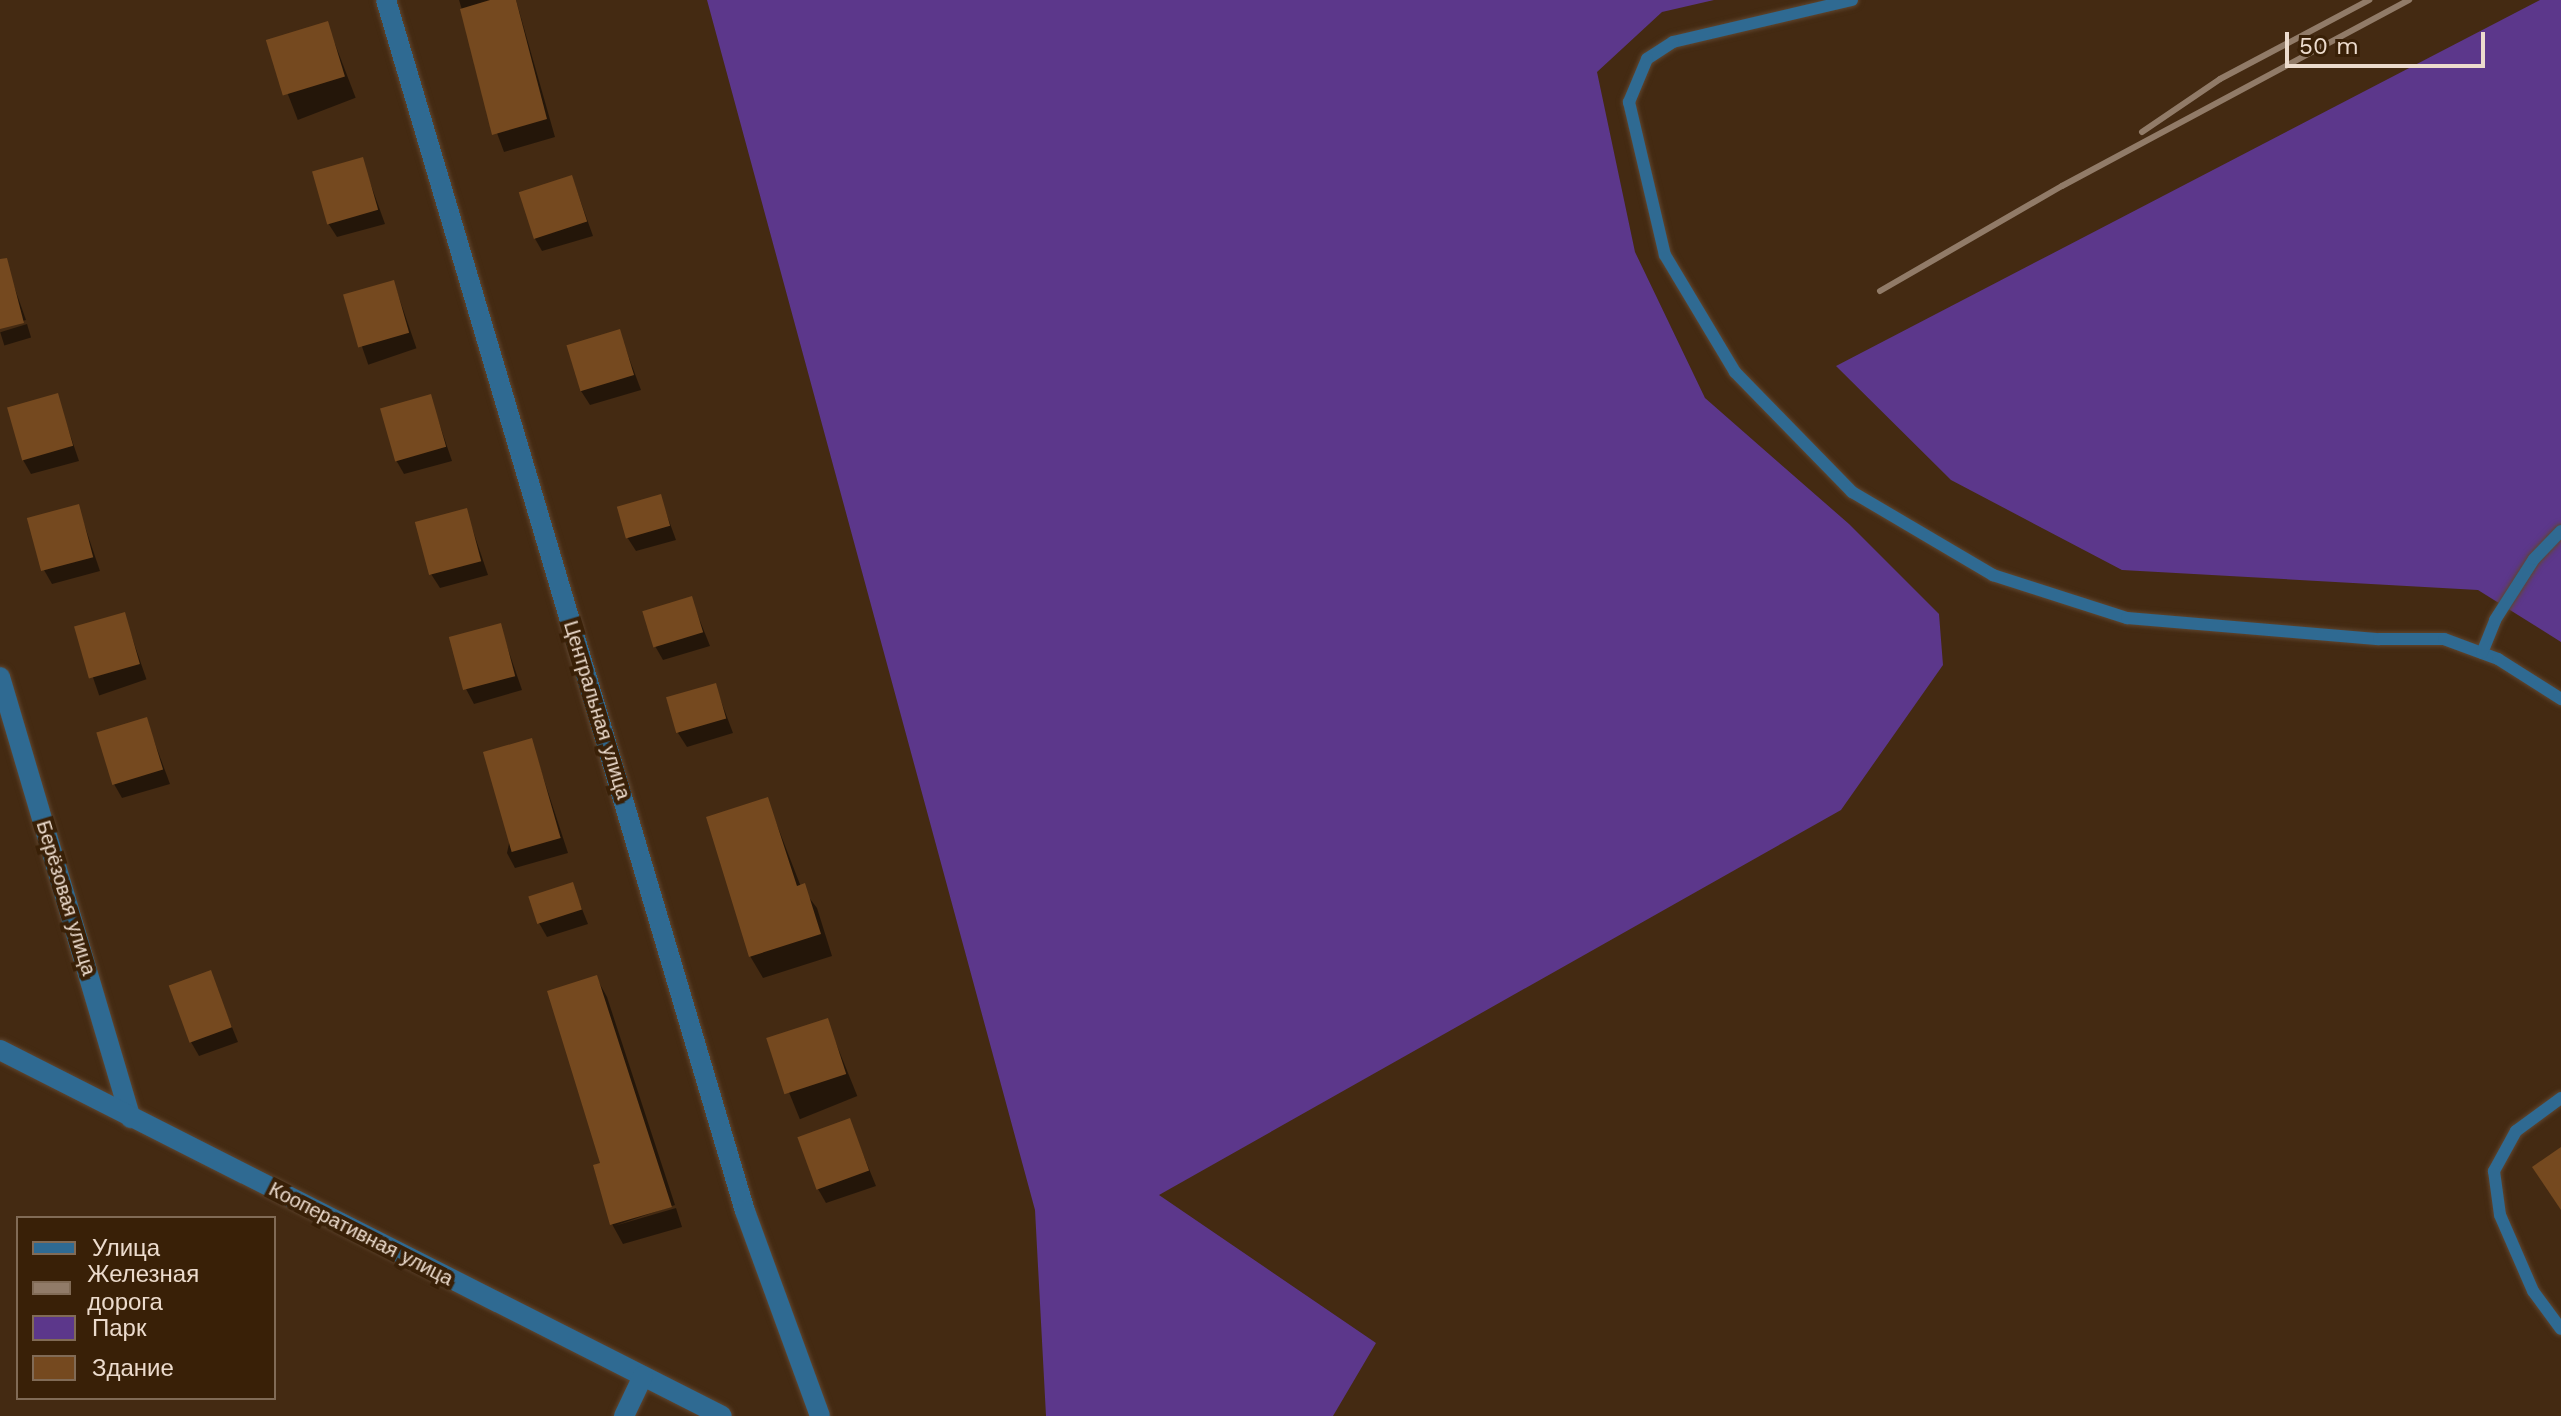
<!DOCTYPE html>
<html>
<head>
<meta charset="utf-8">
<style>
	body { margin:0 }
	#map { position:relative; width:2561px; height:1416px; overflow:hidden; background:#442a12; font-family:"Work Sans",sans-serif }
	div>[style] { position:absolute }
	.green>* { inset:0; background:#5c378b }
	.shadow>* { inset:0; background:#0007; transform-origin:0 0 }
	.building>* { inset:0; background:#75491f; transform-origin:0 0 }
	.roads { filter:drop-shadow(0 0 2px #5f4630) drop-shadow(0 0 2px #5f4630) }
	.lane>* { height:12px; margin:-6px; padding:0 6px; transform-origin:6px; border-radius:6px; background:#2f6a92 }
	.street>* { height:20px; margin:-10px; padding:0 10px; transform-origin:10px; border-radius:10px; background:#2f6a92 }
	.rail>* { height:6px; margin:-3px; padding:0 3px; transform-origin:3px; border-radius:3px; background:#917b68 }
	span { translate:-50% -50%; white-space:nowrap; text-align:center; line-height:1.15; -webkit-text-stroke:8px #392007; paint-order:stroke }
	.street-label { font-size:20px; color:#ecdbcd }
	.legend { position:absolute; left:16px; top:1216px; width:260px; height:184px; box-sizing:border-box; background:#392007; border:2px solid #816b56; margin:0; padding:10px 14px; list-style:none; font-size:24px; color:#ecdbcd }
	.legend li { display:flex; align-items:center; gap:16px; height:40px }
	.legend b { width:40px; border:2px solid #816b56 }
	.scale { position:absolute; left:2285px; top:32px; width:200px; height:36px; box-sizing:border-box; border:4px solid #ecdbcd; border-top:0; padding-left:10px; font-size:24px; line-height:28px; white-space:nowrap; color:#ecdbcd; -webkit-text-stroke:6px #392007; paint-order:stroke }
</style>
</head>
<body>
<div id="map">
	<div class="green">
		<i style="clip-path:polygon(707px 0,1714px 0,1662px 12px,1597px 72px,1635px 252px,1705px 398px,1849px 524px,1939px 614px,1943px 665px,1841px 810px,1159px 1195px,1376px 1343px,1333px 1416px,1046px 1416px,1035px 1210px)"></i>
		<i style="clip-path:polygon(2540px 0,2561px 0,2561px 642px,2478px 590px,2122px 570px,1951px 480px,1836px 366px)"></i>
	</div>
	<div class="shadow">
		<i style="clip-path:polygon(459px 0,516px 0,555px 137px,504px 152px,481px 90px,486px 89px)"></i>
		<i style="left:327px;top:23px;width:80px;height:62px;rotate:69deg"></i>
		<i style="clip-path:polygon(362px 160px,385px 224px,337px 237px,328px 223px)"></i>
		<i style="clip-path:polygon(572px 177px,593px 236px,542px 251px,534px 237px)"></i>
		<i style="clip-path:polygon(9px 272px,26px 320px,0 327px,0 275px)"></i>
		<i style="left:394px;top:283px;width:69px;height:51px;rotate:71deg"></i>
		<i style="left:27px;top:324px;width:14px;height:28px;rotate:73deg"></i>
		<i style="clip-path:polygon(619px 331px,641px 390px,590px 405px,581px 391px)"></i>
		<i style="clip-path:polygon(57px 396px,79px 461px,31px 474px,23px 460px)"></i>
		<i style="clip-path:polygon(430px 396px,452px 461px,404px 474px,396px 460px)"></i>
		<i style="clip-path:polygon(660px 496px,676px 540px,636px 551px,627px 537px)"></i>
		<i style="clip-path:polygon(78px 506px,100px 571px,52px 584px,44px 570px)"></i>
		<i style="clip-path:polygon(466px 510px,488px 575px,440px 588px,431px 574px)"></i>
		<i style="clip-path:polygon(691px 598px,710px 646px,663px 660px,655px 646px)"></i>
		<i style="left:124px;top:614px;width:69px;height:50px;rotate:71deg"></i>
		<i style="clip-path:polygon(500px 626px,522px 690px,474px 704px,466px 689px)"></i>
		<i style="clip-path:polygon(715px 685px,733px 733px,687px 747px,678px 733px)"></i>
		<i style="clip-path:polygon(146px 719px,170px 784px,122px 798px,114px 784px)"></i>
		<i style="clip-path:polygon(531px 740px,568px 853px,515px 868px,507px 853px)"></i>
		<i style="clip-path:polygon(767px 799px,801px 887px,817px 908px,832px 956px,763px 978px,750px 956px)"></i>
		<i style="clip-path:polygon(572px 884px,588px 924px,547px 937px,539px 923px)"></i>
		<i style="clip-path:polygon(210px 973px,238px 1042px,199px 1056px,191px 1042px)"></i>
		<i style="clip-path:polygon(596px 977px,607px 997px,675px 1205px,614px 1226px,676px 1208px,682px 1227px,623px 1244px,612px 1224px,595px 1167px,602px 1165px)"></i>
		<i style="left:827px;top:1021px;width:81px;height:62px;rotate:68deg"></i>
		<i style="clip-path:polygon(849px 1120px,876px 1186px,826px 1203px,818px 1189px)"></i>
	</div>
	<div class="building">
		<i style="clip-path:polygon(490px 0,516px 0,547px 119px,492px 135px,460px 9px)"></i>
		<i style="left:328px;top:21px;width:58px;height:65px;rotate:73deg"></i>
		<i style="left:363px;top:157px;width:55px;height:53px;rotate:74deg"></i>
		<i style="left:572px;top:175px;width:49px;height:56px;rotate:72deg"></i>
		<i style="clip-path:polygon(7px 258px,24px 323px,0 329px,0 259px)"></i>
		<i style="left:394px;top:280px;width:55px;height:53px;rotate:74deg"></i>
		<i style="left:620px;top:329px;width:48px;height:56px;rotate:73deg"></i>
		<i style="left:58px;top:393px;width:55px;height:53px;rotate:74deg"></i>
		<i style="left:431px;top:394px;width:55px;height:53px;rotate:74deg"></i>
		<i style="left:661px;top:494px;width:33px;height:46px;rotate:74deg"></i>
		<i style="left:79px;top:504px;width:55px;height:54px;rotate:75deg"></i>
		<i style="left:467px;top:508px;width:55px;height:54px;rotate:75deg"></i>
		<i style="left:692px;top:596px;width:38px;height:52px;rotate:73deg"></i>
		<i style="left:125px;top:612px;width:54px;height:53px;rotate:74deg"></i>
		<i style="left:501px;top:623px;width:55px;height:54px;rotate:75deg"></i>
		<i style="left:716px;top:683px;width:37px;height:52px;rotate:74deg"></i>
		<i style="left:147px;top:717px;width:55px;height:53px;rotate:73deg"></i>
		<i style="left:532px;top:738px;width:104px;height:51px;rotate:74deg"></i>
		<i style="clip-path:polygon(768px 797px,797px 886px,805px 883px,821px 934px,749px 957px,706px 817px)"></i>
		<i style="left:573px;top:882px;width:29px;height:47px;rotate:72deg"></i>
		<i style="left:211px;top:970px;width:61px;height:45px;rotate:70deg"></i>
		<i style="clip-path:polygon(597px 975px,672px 1207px,610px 1225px,593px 1165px,600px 1163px,547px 991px)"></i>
		<i style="left:828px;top:1018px;width:59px;height:65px;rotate:72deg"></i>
		<i style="left:850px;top:1118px;width:56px;height:56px;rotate:70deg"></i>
		<i style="clip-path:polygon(2561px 1147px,2561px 1210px,2532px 1167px)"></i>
	</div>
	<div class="roads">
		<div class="lane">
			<i style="left:1852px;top:0;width:184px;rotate:166.8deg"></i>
			<i style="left:1673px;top:42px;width:31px;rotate:147deg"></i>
			<i style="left:1647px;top:59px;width:47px;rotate:112.7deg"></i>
			<i style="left:1629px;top:102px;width:157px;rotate:76.8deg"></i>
			<i style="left:1665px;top:255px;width:136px;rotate:59.1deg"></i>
			<i style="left:1735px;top:372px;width:168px;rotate:45.7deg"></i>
			<i style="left:1852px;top:492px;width:164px;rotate:30.5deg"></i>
			<i style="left:1993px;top:575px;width:141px;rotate:17.8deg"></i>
			<i style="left:2127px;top:618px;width:253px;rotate:4.8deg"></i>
			<i style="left:2379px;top:639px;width:65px"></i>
			<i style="left:2444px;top:639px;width:58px;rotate:20.3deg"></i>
			<i style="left:2498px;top:659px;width:75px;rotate:32.4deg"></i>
			<i style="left:2482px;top:653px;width:35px;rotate:-68deg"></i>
			<i style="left:2495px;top:620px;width:72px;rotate:-57.4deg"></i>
			<i style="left:2534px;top:559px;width:39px;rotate:-46deg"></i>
			<i style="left:2561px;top:1098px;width:56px;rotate:143.7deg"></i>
			<i style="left:2516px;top:1131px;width:46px;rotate:118.8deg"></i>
			<i style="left:2494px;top:1171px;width:44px;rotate:82.2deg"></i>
			<i style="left:2500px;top:1215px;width:83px;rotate:66.5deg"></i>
			<i style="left:2533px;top:1291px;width:47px;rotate:53.6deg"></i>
		</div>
		<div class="street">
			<i style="left:386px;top:0;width:1263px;rotate:73.49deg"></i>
			<i style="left:745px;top:1211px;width:218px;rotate:69.9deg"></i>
			<i style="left:0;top:677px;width:460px;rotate:73.5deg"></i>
			<i style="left:0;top:1050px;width:809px;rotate:26.88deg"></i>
			<i style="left:624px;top:1416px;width:44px;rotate:-64.6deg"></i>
		</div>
	</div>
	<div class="rail">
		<i style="left:2142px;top:132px;width:94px;rotate:-34.2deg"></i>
		<i style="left:2220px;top:79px;width:169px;rotate:-27.9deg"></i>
		<i style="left:1880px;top:291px;width:210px;rotate:-30deg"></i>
		<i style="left:2062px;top:186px;width:394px;rotate:-28.2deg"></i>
	</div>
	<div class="street-label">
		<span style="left:597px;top:710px;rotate:73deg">Центральная улица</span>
		<span style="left:66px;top:898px;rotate:73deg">Берёзовая улица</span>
		<span style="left:361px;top:1234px;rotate:27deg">Кооперативная улица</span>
	</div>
	<ul class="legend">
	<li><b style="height:10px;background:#2f6a92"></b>Улица</li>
	<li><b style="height:10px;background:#917b68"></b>Железная дорога</li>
	<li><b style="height:22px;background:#5c378b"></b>Парк</li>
	<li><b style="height:22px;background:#75491f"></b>Здание</li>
	</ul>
	<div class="scale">50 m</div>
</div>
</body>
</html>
